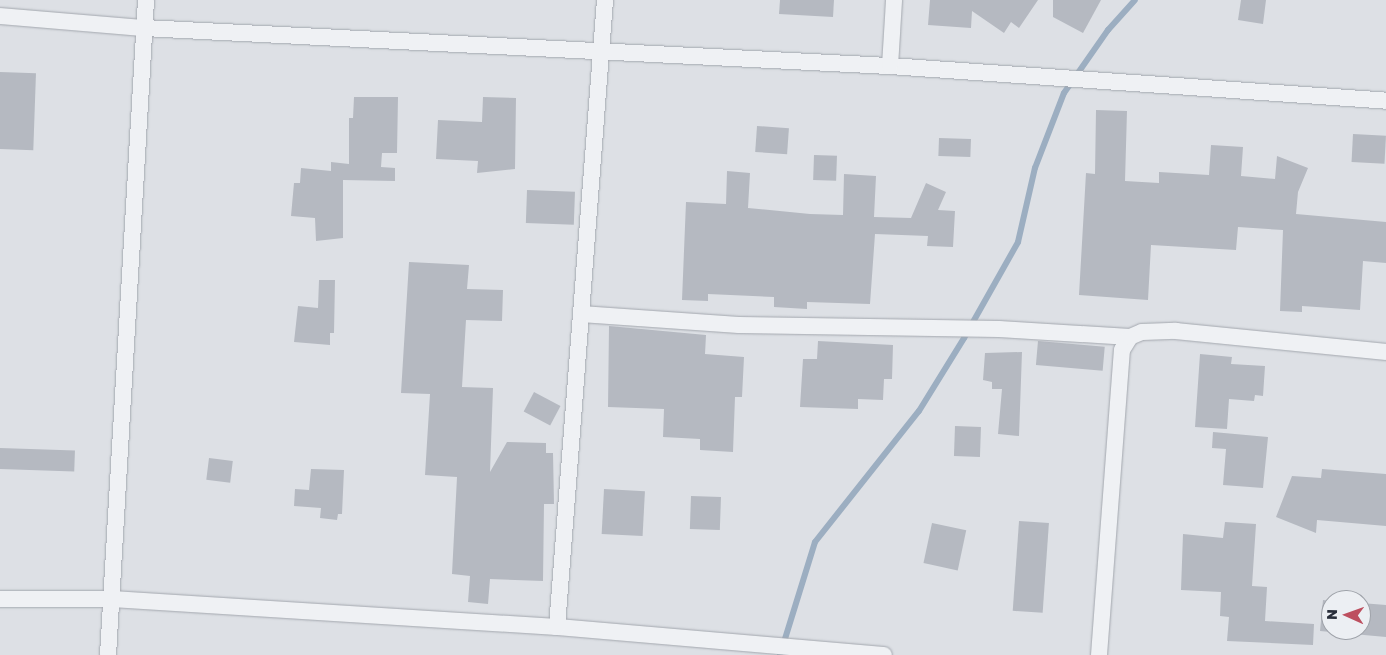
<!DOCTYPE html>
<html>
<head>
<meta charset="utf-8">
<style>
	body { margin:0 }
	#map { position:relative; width:1386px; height:655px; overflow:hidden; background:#dde0e5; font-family:"Golos Text",sans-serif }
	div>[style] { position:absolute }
	.stream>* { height:6px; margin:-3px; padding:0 3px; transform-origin:3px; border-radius:3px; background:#9caec1 }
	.building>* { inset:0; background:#b5b9c1; transform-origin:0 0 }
	.roads { filter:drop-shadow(0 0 1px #a3a7ae) drop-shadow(0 0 1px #a3a7ae) }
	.minor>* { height:16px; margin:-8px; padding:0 8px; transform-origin:8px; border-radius:8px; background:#eff1f4 }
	span { translate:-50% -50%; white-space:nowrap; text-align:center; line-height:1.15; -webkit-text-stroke:4px #eceff3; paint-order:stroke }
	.north { position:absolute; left:1321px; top:590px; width:50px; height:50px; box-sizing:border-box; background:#eceff3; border:1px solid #9ea2a9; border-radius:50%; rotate:272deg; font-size:14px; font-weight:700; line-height:20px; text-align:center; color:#282e3a }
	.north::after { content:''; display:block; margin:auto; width:18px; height:22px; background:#bd4f5f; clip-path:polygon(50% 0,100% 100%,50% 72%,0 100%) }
</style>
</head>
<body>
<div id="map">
	<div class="stream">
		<i style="left:780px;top:655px;width:118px;rotate:-72.8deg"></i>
		<i style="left:815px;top:542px;width:167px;rotate:-51.6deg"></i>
		<i style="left:919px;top:411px;width:86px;rotate:-58.3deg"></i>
		<i style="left:964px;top:338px;width:110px;rotate:-60.6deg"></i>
		<i style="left:1018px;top:242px;width:76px;rotate:-77.1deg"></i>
		<i style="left:1035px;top:168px;width:80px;rotate:-68.9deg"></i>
		<i style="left:1064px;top:93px;width:77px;rotate:-55.1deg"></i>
		<i style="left:1108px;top:30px;width:40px;rotate:-48deg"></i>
	</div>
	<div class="building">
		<i style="clip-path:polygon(780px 0,834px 0,833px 17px,779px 14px)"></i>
		<i style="clip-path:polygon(930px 0,1038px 0,1019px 28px,1011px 22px,1004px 33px,972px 11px,971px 28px,928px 25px)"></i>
		<i style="clip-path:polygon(1053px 0,1101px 0,1083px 33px,1053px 17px)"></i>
		<i style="clip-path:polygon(1241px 0,1266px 0,1263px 24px,1238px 20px)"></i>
		<i style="left:0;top:72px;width:36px;height:77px;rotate:2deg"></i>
		<i style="clip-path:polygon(354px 97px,398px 97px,397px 153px,382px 153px,381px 167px,395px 168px,395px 181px,343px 180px,343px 238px,316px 241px,315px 218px,291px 216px,294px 183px,300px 183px,301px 168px,331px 171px,331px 162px,349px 164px,349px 118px,353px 118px)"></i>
		<i style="clip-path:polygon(483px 97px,516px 98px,515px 169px,477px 173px,478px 161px,436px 159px,438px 120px,482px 122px)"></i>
		<i style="clip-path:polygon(1096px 110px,1127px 111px,1125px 181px,1159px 183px,1159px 172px,1209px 175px,1211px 145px,1243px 147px,1241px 176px,1275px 179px,1277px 156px,1308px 168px,1298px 192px,1296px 214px,1386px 222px,1386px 263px,1363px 261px,1360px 310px,1302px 306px,1302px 312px,1280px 311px,1283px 230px,1238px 227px,1236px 250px,1151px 245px,1148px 300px,1079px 295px,1086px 173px,1095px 174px)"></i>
		<i style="left:757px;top:126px;width:32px;height:26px;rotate:4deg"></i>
		<i style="left:1353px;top:134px;width:33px;height:28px;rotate:3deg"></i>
		<i style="left:939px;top:138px;width:32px;height:18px;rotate:2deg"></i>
		<i style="left:814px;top:155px;width:23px;height:25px;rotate:2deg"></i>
		<i style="clip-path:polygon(727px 171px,750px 173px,748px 208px,810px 214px,843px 215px,844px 174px,876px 176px,874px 217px,911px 218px,926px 183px,946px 192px,938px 210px,955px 211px,953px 247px,927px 246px,928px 236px,875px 234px,870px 304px,807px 302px,807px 309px,774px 307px,774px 297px,708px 294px,708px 301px,682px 300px,686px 202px,726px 204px)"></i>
		<i style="left:527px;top:190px;width:48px;height:33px;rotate:2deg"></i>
		<i style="clip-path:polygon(409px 262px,469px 265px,467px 289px,503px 290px,502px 321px,466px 320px,462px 387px,493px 388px,490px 472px,507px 442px,546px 443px,546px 453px,553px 453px,554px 504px,544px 504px,543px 581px,490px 579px,488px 604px,468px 602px,470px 576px,452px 574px,457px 477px,425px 475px,430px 394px,401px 393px)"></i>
		<i style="clip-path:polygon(319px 280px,335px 280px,334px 333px,330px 333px,330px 345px,294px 342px,298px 306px,318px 308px)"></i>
		<i style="clip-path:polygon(609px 326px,706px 335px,705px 354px,744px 357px,742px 397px,735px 397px,733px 452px,700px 450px,700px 439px,663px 437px,664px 409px,608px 407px)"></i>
		<i style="clip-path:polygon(818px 341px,893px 345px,892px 379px,884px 379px,883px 400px,858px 399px,858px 409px,800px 407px,803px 359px,817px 359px)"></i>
		<i style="left:1038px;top:341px;width:67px;height:24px;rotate:5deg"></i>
		<i style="clip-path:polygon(1022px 352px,1019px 436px,998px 434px,1002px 389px,992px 389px,992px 382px,983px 380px,985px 353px)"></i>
		<i style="clip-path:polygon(1200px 354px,1232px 357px,1231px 364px,1265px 366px,1263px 396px,1255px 395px,1254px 401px,1229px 399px,1227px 429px,1195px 427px)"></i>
		<i style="left:534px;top:392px;width:30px;height:22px;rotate:28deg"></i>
		<i style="left:955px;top:426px;width:26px;height:30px;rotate:2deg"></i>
		<i style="clip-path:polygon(1213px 432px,1268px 437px,1263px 488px,1223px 485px,1226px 449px,1212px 448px)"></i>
		<i style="left:0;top:448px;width:75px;height:21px;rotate:2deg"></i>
		<i style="left:209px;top:458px;width:24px;height:22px;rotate:7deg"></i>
		<i style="clip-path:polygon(311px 469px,344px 470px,342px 514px,338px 514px,337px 520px,320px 518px,321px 508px,294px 506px,295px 489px,309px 490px)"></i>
		<i style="clip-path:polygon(1322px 469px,1386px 474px,1386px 526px,1317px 520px,1316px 533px,1276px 517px,1292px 476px,1321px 478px)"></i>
		<i style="left:604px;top:489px;width:41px;height:45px;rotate:3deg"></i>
		<i style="left:691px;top:496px;width:30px;height:33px;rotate:2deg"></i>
		<i style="left:1019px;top:521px;width:30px;height:90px;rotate:4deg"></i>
		<i style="clip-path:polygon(1225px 522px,1256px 524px,1252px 586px,1267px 587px,1265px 621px,1314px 624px,1313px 645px,1227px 641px,1229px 617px,1220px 616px,1221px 592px,1181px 590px,1183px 534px,1223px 538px)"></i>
		<i style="left:932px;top:523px;width:35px;height:41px;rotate:12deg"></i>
		<i style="clip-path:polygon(1323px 600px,1331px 601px,1331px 630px,1361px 630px,1361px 603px,1386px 605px,1386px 637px,1320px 631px)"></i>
	</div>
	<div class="roads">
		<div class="minor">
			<i style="left:0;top:16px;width:144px;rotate:4.8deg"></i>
			<i style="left:144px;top:28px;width:747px;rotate:2.92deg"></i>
			<i style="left:890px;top:66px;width:497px;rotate:4deg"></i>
			<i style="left:890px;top:66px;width:66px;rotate:-86.5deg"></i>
			<i style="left:581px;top:314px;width:158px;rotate:4deg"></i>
			<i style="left:739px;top:325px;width:260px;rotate:0.9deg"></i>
			<i style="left:999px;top:329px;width:131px;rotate:3.5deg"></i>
			<i style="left:0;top:599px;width:112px"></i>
			<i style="left:112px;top:599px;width:446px;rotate:3.6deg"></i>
			<i style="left:557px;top:627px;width:328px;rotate:4.9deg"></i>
			<i style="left:557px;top:627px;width:629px;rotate:-85.62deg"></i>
			<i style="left:108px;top:655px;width:656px;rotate:-86.68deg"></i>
			<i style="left:1099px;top:655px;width:306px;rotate:-85.7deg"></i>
			<i style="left:1122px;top:350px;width:15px;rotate:-58deg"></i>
			<i style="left:1130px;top:337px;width:13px;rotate:-23deg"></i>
			<i style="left:1142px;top:332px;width:34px;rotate:-2deg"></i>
			<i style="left:1176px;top:331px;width:211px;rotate:5.7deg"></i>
		</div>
	</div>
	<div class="north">N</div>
</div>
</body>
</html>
